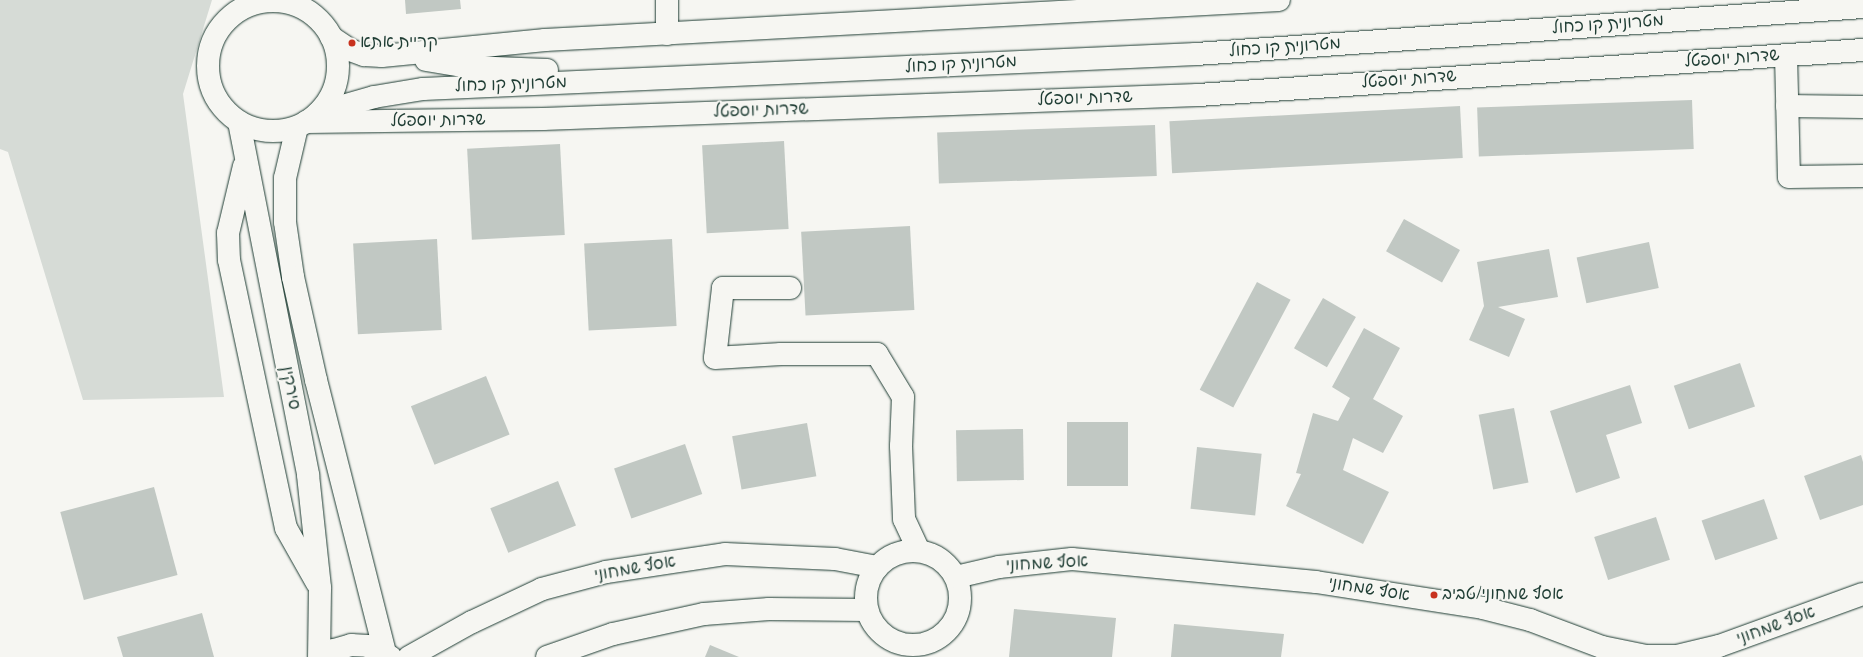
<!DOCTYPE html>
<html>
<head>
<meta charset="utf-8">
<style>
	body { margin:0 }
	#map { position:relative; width:1863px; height:657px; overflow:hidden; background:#f6f6f2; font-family:"Indie Flower","Playpen Sans Hebrew",sans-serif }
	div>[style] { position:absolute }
	.green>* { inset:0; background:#d6dbd6 }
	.building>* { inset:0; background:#c1c8c3; transform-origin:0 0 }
	.roads { filter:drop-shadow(0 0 1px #1f3d34) drop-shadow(0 0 1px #1f3d34) }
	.minor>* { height:22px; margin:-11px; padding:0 11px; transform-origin:11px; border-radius:11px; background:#f6f6f2 }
	.minor>.ring { margin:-11px; padding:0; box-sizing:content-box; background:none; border:22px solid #f6f6f2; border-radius:50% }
	.dots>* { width:11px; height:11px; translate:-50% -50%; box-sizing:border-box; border:2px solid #f6f6f2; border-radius:50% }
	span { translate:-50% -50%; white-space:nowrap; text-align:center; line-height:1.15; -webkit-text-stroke:4px #f6f6f2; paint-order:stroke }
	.street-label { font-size:17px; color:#1f3d34 }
	.poi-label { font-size:17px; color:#1f3d34 }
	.left { translate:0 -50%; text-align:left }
</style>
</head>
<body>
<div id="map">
	<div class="green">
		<i style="clip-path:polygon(0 0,212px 0,183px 94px,224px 397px,83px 400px,8px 152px,0 149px)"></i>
	</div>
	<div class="building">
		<i style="clip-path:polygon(405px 0,460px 0,461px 9px,406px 14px)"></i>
		<i style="left:1692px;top:100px;width:49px;height:215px;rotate:88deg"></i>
		<i style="left:1460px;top:106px;width:52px;height:291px;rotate:87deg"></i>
		<i style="left:1155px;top:125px;width:51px;height:218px;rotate:88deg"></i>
		<i style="left:784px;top:141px;width:88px;height:82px;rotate:87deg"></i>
		<i style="left:560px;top:144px;width:91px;height:93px;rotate:87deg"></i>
		<i style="left:1404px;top:219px;width:64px;height:37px;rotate:29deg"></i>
		<i style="left:910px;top:226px;width:84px;height:109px;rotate:87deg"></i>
		<i style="left:437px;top:239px;width:91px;height:84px;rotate:87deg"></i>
		<i style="left:672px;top:239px;width:87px;height:88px;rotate:87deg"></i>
		<i style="left:1649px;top:242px;width:47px;height:74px;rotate:78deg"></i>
		<i style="clip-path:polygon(1549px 249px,1558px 297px,1498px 307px,1525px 319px,1509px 357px,1469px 340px,1484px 306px,1477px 262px)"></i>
		<i style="left:1257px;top:282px;width:38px;height:122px;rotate:28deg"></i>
		<i style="left:1323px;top:298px;width:38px;height:58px;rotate:30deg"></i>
		<i style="clip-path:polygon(1364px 328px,1400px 348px,1373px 399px,1403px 416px,1383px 453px,1353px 438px,1343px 470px,1389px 492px,1363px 544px,1286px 506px,1301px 474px,1296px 473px,1313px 413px,1338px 421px,1350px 398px,1332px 387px)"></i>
		<i style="left:1740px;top:363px;width:46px;height:70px;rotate:71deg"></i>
		<i style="left:486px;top:376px;width:63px;height:81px;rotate:68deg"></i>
		<i style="clip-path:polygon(1630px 385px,1642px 423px,1606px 435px,1620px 478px,1576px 493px,1550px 411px)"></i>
		<i style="left:1514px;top:408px;width:76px;height:36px;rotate:79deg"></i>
		<i style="left:1067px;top:422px;width:61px;height:64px"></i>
		<i style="left:807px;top:423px;width:54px;height:76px;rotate:80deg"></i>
		<i style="left:1023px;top:429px;width:51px;height:67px;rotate:89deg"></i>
		<i style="left:685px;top:444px;width:53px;height:75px;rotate:71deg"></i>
		<i style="left:1197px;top:447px;width:65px;height:62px;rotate:6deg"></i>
		<i style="clip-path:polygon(1861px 455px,1863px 462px,1863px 505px,1820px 520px,1804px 476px)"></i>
		<i style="left:558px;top:481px;width:48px;height:73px;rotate:68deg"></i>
		<i style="left:154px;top:487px;width:91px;height:97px;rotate:75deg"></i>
		<i style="left:1764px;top:499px;width:42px;height:66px;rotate:71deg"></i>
		<i style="left:1656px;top:517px;width:45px;height:65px;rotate:72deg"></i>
		<i style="clip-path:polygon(1014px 609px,1116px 618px,1112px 657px,1009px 657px)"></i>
		<i style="clip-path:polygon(202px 613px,214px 657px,123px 657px,117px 637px)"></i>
		<i style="clip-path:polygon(1174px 624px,1284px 634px,1281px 657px,1171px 657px)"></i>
		<i style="clip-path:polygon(710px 645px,739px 657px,705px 657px)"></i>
	</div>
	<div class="roads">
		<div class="minor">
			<i style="left:667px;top:0;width:34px;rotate:90deg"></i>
			<i class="ring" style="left:208px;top:1px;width:108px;height:108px"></i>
			<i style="left:331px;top:37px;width:23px;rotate:34deg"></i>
			<i style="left:350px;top:50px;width:15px;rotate:20deg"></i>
			<i style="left:364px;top:55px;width:18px;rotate:3deg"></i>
			<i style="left:382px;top:56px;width:164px;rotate:-5.6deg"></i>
			<i style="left:545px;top:40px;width:735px;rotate:-3.12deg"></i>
			<i style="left:1786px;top:55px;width:122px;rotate:88.6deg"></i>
			<i style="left:1789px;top:177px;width:74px;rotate:-0.8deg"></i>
			<i style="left:426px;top:60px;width:44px;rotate:9.2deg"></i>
			<i style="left:469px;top:67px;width:78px;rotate:2.2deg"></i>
			<i style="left:1787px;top:106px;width:76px;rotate:0.8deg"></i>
			<i style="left:318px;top:113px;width:58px;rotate:-15.9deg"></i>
			<i style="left:374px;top:97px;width:50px;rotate:-9.3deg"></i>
			<i style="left:423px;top:89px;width:774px;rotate:-2.59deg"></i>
			<i style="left:1196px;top:54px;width:669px;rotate:-4.03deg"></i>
			<i style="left:239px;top:122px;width:360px;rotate:78.9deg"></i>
			<i style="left:308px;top:475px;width:114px;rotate:83.9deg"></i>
			<i style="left:320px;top:588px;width:69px;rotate:90.8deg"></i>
			<i style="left:306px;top:122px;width:237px;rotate:-0.7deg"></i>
			<i style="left:543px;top:119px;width:655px;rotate:-2.1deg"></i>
			<i style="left:1198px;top:95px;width:667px;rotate:-3.87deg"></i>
			<i style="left:297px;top:127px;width:52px;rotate:103.2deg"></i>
			<i style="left:285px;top:178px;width:44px;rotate:90deg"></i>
			<i style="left:285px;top:222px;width:56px;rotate:81.7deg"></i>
			<i style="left:293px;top:277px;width:106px;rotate:77.4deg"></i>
			<i style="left:316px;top:380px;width:281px;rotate:75.8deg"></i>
			<i style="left:244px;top:166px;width:69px;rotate:103.4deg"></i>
			<i style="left:228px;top:233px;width:27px;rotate:88deg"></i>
			<i style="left:229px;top:260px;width:274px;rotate:78deg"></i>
			<i style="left:286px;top:528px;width:63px;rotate:60.6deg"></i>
			<i style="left:790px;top:288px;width:67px;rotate:180deg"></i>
			<i style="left:723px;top:288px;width:70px;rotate:96.5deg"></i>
			<i style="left:715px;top:358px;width:66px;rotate:-3.5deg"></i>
			<i style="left:781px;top:354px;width:96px"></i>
			<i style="left:877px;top:354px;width:50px;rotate:58.8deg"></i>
			<i style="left:903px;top:397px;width:49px;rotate:92.3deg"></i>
			<i style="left:901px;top:446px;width:73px;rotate:87.6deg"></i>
			<i style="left:904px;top:519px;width:35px;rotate:65deg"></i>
			<i class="ring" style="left:866px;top:551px;width:72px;height:72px"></i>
			<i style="left:956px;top:577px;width:44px;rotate:-13.1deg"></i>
			<i style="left:999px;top:567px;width:73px;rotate:-6.3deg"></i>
			<i style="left:1072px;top:559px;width:245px;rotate:5.4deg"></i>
			<i style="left:1316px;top:582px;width:169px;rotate:8.8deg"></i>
			<i style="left:1483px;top:608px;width:49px;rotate:14.3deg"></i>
			<i style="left:1530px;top:620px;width:77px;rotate:20.6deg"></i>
			<i style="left:1602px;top:647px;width:45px;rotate:11.6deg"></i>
			<i style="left:1646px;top:656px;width:31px"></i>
			<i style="left:1677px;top:656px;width:43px;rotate:-13.4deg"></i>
			<i style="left:1719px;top:646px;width:153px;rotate:-19.9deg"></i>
			<i style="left:324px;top:657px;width:12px;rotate:-35deg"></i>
			<i style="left:334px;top:650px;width:18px;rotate:-16deg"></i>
			<i style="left:351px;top:645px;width:17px;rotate:3deg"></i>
			<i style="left:368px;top:646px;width:25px;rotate:26deg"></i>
			<i style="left:409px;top:657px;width:72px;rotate:-29.1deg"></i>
			<i style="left:472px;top:622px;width:77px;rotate:-25.2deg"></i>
			<i style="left:542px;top:589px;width:66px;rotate:-14.9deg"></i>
			<i style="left:606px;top:572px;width:120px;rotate:-8.6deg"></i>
			<i style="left:725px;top:554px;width:110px;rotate:2.6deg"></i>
			<i style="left:835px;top:559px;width:43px;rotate:10.8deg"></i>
			<i style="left:547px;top:657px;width:70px;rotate:-19.2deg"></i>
			<i style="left:613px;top:634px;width:93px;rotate:-12.4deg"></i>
			<i style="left:704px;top:614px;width:65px;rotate:-4.4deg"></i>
			<i style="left:769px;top:609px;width:98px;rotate:0.6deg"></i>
		</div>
	</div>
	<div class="dots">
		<i style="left:352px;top:43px;background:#c8321e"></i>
		<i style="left:1434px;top:595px;background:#c8321e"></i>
	</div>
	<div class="street-label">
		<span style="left:1608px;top:25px;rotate:-4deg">מטרונית קו כחול</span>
		<span style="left:1285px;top:48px;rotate:-4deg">מטרונית קו כחול</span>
		<span style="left:1732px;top:59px;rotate:-4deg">שדרות יוספטל</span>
		<span style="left:961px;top:65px;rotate:-3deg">מטרונית קו כחול</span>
		<span style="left:1409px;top:80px;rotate:-4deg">שדרות יוספטל</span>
		<span style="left:511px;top:85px;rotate:-2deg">מטרונית קו כחול</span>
		<span style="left:1085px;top:99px;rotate:-2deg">שדרות יוספטל</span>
		<span style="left:761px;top:111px;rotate:-2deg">שדרות יוספטל</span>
		<span style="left:438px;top:121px;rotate:-1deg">שדרות יוספטל</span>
		<span style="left:290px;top:388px;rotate:79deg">סירקין</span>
		<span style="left:1047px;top:564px;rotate:-3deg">אסף שמחוני</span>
		<span style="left:635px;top:569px;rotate:-10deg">אסף שמחוני</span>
		<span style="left:1369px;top:590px;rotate:9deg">אסף שמחוני</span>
		<span style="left:1776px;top:626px;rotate:-20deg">אסף שמחוני</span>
	</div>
	<div class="poi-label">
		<span class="left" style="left:360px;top:43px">קריית אתא</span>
		<span class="left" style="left:1442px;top:595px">אסף שמחוני/טביב</span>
	</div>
</div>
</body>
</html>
